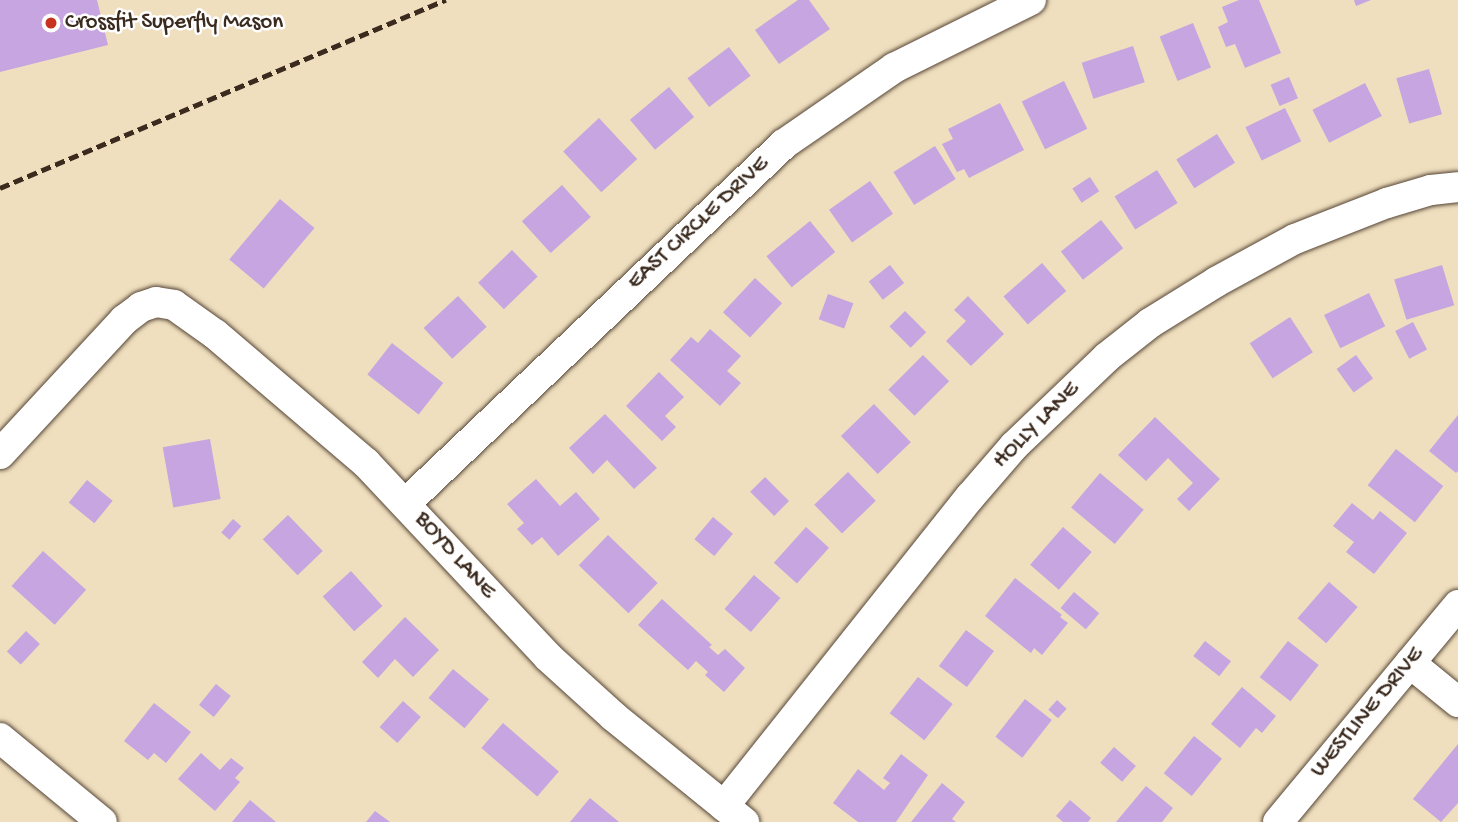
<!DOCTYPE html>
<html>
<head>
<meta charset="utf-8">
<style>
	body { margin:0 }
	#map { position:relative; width:1458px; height:822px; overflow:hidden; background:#efdfbe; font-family:"Gochi Hand",sans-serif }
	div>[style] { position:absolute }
	.building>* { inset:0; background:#c6a5e1; transform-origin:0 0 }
	.roads { filter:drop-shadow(0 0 2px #564536) drop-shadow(0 0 2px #564536) }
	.minor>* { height:30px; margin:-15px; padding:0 15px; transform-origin:15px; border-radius:15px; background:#fff }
	.rail>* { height:5px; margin-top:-2.5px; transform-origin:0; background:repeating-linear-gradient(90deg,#3b2a1e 0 10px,transparent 0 15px) }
	.dots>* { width:19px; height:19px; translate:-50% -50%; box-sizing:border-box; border:4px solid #fff; border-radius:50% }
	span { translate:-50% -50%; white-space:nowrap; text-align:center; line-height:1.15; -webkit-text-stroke:5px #fff; paint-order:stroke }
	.poi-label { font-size:23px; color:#3b2a1e }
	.left { translate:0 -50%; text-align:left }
	.street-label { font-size:23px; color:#3b2a1e }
</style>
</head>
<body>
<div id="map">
	<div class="building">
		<i style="clip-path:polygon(0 0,97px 0,108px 45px,0 72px)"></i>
		<i style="clip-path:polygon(798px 0,809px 0,830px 29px,779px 64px,755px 30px)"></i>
		<i style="clip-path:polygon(1239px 0,1259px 0,1281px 53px,1245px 68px,1235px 44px,1226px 47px,1218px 27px,1228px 22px,1222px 7px)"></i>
		<i style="clip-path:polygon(1354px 0,1371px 0,1356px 6px)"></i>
		<i style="left:1193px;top:23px;width:48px;height:36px;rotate:68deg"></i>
		<i style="left:1133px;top:46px;width:38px;height:54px;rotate:72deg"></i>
		<i style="left:729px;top:47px;width:36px;height:52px;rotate:53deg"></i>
		<i style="left:1429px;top:69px;width:47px;height:34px;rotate:74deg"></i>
		<i style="left:1289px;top:77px;width:23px;height:20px;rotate:67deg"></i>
		<i style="left:1064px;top:81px;width:53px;height:47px;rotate:64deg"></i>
		<i style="left:1365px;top:83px;width:37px;height:59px;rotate:63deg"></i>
		<i style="left:669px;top:87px;width:39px;height:51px;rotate:50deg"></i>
		<i style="clip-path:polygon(1000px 103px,1024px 150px,969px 178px,964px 169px,957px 172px,942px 144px,953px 139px,948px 129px)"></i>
		<i style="left:1285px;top:108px;width:37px;height:44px;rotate:64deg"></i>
		<i style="left:599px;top:118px;width:56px;height:49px;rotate:47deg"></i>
		<i style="left:1217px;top:134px;width:34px;height:48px;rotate:58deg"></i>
		<i style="left:935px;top:146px;width:39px;height:49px;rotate:58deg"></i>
		<i style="left:1157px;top:170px;width:39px;height:50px;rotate:58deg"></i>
		<i style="left:1090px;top:177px;width:17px;height:21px;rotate:57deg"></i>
		<i style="left:870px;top:181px;width:40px;height:50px;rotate:55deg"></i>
		<i style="left:562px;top:185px;width:43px;height:54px;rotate:48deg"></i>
		<i style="left:280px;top:199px;width:45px;height:79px;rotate:40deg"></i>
		<i style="left:1101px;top:220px;width:36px;height:51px;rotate:52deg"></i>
		<i style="left:810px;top:221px;width:40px;height:56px;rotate:51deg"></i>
		<i style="left:512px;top:250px;width:37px;height:47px;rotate:46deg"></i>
		<i style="left:1042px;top:263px;width:37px;height:51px;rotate:49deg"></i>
		<i style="left:890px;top:265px;width:23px;height:27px;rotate:52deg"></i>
		<i style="left:1442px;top:265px;width:42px;height:50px;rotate:73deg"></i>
		<i style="left:755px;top:278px;width:37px;height:47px;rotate:43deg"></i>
		<i style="left:1369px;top:293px;width:37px;height:50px;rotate:64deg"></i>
		<i style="left:828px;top:294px;width:27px;height:27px;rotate:20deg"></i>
		<i style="left:458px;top:296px;width:42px;height:47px;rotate:47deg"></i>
		<i style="clip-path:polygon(968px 296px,1004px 334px,971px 366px,946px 341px,966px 321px,954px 310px)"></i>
		<i style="left:905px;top:311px;width:30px;height:22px;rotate:45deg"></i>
		<i style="left:1290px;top:317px;width:42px;height:48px;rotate:57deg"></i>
		<i style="left:1413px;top:322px;width:31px;height:20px;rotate:63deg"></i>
		<i style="clip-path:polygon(710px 329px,741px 356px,727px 371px,741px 383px,720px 406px,670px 360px,691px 337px,698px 343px)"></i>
		<i style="left:392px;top:343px;width:65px;height:40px;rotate:38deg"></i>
		<i style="left:923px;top:355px;width:37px;height:49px;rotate:45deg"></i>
		<i style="left:1356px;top:355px;width:29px;height:24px;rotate:54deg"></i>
		<i style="clip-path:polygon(659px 372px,684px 397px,665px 416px,676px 427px,662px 441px,626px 406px)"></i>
		<i style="left:874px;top:404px;width:53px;height:46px;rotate:46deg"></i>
		<i style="clip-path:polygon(605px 414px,657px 468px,634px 489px,607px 460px,593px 474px,569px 448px)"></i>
		<i style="clip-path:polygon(1458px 415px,1458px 471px,1456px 473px,1429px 451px)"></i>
		<i style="clip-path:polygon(1155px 417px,1220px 479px,1189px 511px,1177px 499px,1193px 483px,1168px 458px,1146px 481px,1118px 455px)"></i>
		<i style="left:210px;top:439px;width:61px;height:48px;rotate:80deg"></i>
		<i style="left:1396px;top:449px;width:60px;height:46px;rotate:38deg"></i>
		<i style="left:848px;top:472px;width:40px;height:47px;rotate:46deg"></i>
		<i style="left:1100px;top:473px;width:57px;height:45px;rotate:40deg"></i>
		<i style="left:765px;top:477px;width:34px;height:21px;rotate:45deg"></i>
		<i style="clip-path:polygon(536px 479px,560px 506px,576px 492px,600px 519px,558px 556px,542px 537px,532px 545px,517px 529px,524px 523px,507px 504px)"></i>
		<i style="left:87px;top:480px;width:33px;height:29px;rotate:39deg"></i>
		<i style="clip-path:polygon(1352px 503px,1373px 520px,1380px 511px,1407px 533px,1374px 574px,1346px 552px,1354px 542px,1333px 526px)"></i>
		<i style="left:288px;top:515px;width:50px;height:35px;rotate:46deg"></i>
		<i style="left:713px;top:517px;width:26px;height:29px;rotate:40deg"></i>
		<i style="left:233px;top:519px;width:11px;height:18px;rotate:41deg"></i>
		<i style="left:806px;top:527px;width:31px;height:48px;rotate:42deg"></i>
		<i style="left:1063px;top:527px;width:38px;height:50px;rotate:41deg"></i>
		<i style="left:608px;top:535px;width:69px;height:42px;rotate:44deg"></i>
		<i style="left:43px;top:551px;width:58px;height:47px;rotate:42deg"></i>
		<i style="left:351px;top:571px;width:47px;height:38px;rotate:48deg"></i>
		<i style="left:754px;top:575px;width:35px;height:45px;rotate:41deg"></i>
		<i style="clip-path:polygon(1015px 578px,1062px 615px,1060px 617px,1068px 623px,1042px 655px,1034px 648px,1031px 653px,985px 616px)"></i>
		<i style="left:1329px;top:582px;width:38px;height:48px;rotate:41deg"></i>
		<i style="left:1074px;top:592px;width:33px;height:21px;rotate:40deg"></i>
		<i style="clip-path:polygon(662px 599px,712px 645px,709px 647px,718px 655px,725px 649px,745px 668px,724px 692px,705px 675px,708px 672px,696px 661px,688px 670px,638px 625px)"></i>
		<i style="clip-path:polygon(405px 617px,439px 650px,413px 677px,395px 659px,378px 678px,362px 662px)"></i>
		<i style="left:966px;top:630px;width:35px;height:45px;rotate:37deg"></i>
		<i style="left:26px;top:631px;width:19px;height:28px;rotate:43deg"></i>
		<i style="left:1205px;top:641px;width:33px;height:19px;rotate:38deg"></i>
		<i style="left:1288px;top:641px;width:39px;height:46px;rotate:38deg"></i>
		<i style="left:453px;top:669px;width:47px;height:38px;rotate:40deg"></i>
		<i style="left:918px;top:677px;width:44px;height:46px;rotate:38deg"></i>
		<i style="left:216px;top:684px;width:19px;height:27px;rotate:39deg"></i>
		<i style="clip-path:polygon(1242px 687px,1276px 716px,1262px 733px,1256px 728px,1240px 748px,1211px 724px)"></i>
		<i style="left:1025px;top:699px;width:34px;height:48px;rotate:38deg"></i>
		<i style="left:1057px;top:700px;width:13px;height:13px;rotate:42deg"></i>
		<i style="left:403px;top:701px;width:24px;height:35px;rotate:42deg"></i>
		<i style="clip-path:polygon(154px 703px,191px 732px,166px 763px,154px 753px,148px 760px,124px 741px)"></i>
		<i style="left:503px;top:723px;width:74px;height:33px;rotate:41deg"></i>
		<i style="left:1194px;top:736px;width:36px;height:48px;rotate:39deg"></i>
		<i style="clip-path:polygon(1458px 744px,1458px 803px,1441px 822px,1413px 799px)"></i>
		<i style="left:1114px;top:747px;width:29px;height:21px;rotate:41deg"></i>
		<i style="clip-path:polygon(201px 753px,220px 770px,231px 758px,244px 768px,235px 778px,240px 782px,215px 811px,178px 779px)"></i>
		<i style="clip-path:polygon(901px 754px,928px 775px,896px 822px,858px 822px,833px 803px,858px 769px,884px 790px,890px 783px,883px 778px)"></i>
		<i style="clip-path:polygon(942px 783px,965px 802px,952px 819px,956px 822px,911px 822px)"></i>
		<i style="clip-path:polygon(1146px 786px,1173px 808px,1162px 822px,1116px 822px)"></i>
		<i style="clip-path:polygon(590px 798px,619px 822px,570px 822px)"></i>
		<i style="clip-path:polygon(250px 800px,276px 822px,232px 822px)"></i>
		<i style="clip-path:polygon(1070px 800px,1091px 818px,1088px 822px,1063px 822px,1056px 816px)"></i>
		<i style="clip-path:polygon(375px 811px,390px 822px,366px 822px)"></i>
	</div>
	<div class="roads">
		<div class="minor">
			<i style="left:0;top:454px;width:183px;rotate:-47.2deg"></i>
			<i style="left:124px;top:320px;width:21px;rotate:-37deg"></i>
			<i style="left:141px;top:307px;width:16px;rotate:-18deg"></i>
			<i style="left:156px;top:302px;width:18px;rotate:9deg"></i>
			<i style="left:174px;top:305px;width:50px;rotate:35.3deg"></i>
			<i style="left:215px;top:334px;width:199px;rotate:40.5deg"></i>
			<i style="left:366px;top:463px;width:266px;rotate:46.8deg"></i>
			<i style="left:548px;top:657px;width:88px;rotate:42.2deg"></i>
			<i style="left:613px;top:716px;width:169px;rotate:39deg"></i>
			<i style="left:406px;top:503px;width:521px;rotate:-43.52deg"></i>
			<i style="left:784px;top:144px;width:134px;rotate:-34.6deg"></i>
			<i style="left:894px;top:68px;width:153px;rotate:-26.4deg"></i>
			<i style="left:1410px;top:663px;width:62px;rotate:39.1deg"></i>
			<i style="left:0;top:738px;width:132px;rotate:39.5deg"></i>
			<i style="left:724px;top:806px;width:395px;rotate:-51.5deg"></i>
			<i style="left:970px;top:497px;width:67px;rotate:-49.2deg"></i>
			<i style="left:1014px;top:446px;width:129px;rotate:-43.7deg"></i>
			<i style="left:1107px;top:357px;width:55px;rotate:-38.3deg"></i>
			<i style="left:1150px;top:323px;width:78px;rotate:-31.8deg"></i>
			<i style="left:1216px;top:282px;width:90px;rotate:-28.6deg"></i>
			<i style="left:1295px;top:239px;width:99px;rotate:-21.4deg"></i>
			<i style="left:1387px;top:203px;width:46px;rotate:-16.5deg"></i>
			<i style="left:1431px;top:190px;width:27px;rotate:-6deg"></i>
			<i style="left:1278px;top:822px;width:282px;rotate:-50.3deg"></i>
		</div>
	</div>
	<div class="rail">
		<i style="left:0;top:188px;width:484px;rotate:-22.9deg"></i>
	</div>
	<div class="dots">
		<i style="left:51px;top:23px;background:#c8321e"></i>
	</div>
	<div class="poi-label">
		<span class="left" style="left:65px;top:23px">Crossfit Superfly Mason</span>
	</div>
	<div class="street-label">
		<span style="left:699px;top:224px;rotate:-43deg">EAST CIRCLE DRIVE</span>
		<span style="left:1037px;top:426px;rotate:-45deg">HOLLY LANE</span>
		<span style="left:454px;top:556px;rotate:48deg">BOYD LANE</span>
		<span style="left:1368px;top:713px;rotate:-50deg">WESTLINE DRIVE</span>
	</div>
</div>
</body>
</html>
